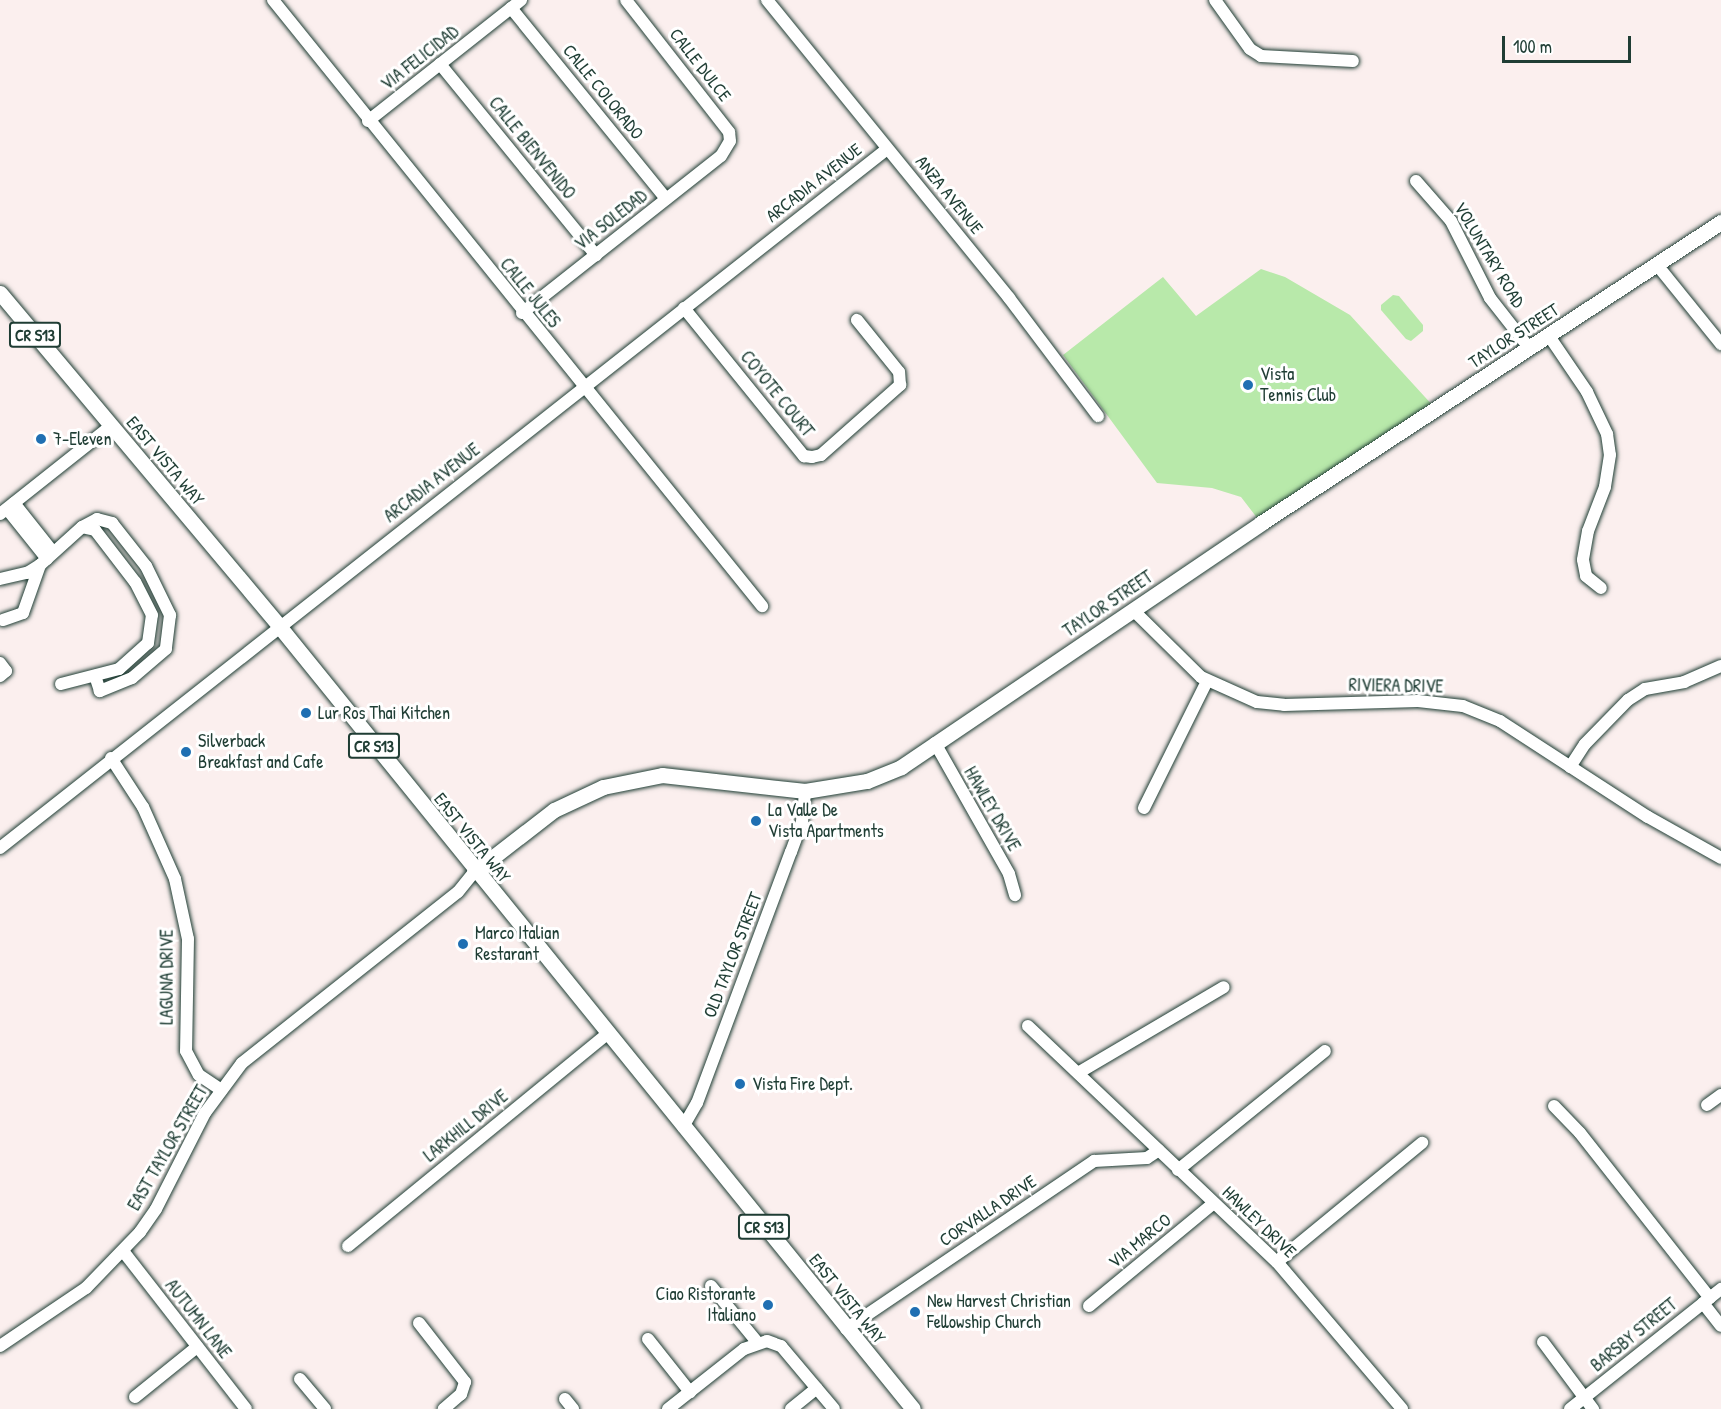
<!DOCTYPE html>
<html>
<head>
<meta charset="utf-8">
<style>
	body { margin:0 }
	#map { position:relative; width:1721px; height:1409px; overflow:hidden; background:#fbefee; font-family:"Patrick Hand",sans-serif }
	div>[style] { position:absolute }
	.green>* { inset:0; background:#b8e9aa }
	.roads { filter:drop-shadow(0 0 2px #1f3d34) drop-shadow(0 0 2px #1f3d34) }
	.minor>* { height:12px; margin:-6px; padding:0 6px; transform-origin:6px; border-radius:6px; background:#fff }
	.major>* { height:15px; margin:-7.5px; padding:0 7.5px; transform-origin:7.5px; border-radius:7.5px; background:#fff }
	.dots>* { width:16px; height:16px; translate:-50% -50%; box-sizing:border-box; border:3px solid #fff; border-radius:50% }
	span { translate:-50% -50%; white-space:nowrap; text-align:center; line-height:1.15; -webkit-text-stroke:6px #fff; paint-order:stroke }
	.shield-label span { padding:2px 4px; background:#fff; border:2px solid; border-radius:4px; -webkit-text-stroke-width:0 }
	.shield-label { font-size:16px; color:#1f3d34; font-weight:700 }
	.street-label { font-size:18px; color:#1f3d34 }
	.poi-label { font-size:18px; color:#1f3d34 }
	.left { translate:0 -50%; text-align:left }
	.right { translate:-100% -50%; text-align:right }
	.scale { position:absolute; left:1502px; top:36px; width:129px; height:27px; box-sizing:border-box; border:3px solid #1f3d34; border-top:0; padding-left:8px; font-size:18px; line-height:21px; white-space:nowrap; color:#1f3d34; -webkit-text-stroke:4px #fff; paint-order:stroke }
</style>
</head>
<body>
<div id="map">
	<div class="green">
		<i style="clip-path:polygon(1261px 269px,1285px 277px,1350px 315px,1435px 408px,1261px 523px,1241px 497px,1212px 488px,1157px 483px,1063px 355px,1163px 277px,1196px 316px)"></i>
		<i style="clip-path:polygon(1393px 295px,1399px 296px,1423px 325px,1423px 331px,1411px 341px,1406px 339px,1381px 310px,1381px 305px)"></i>
	</div>
	<div class="roads">
		<div class="minor">
			<i style="left:273px;top:0;width:779px;rotate:51.1deg"></i>
			<i style="left:767px;top:0;width:384px;rotate:50.9deg"></i>
			<i style="left:1009px;top:298px;width:148px;rotate:53deg"></i>
			<i style="left:1215px;top:0;width:60px;rotate:54.5deg"></i>
			<i style="left:1250px;top:49px;width:13px;rotate:32deg"></i>
			<i style="left:1261px;top:56px;width:92px;rotate:3.1deg"></i>
			<i style="left:511px;top:8px;width:246px;rotate:50.9deg"></i>
			<i style="left:440px;top:64px;width:247px;rotate:50.8deg"></i>
			<i style="left:368px;top:121px;width:195px;rotate:-38.3deg"></i>
			<i style="left:1416px;top:181px;width:53px;rotate:48.8deg"></i>
			<i style="left:1451px;top:221px;width:86px;rotate:63.1deg"></i>
			<i style="left:1490px;top:298px;width:65px;rotate:51.9deg"></i>
			<i style="left:1657px;top:265px;width:102px;rotate:51deg"></i>
			<i style="left:684px;top:308px;width:191px;rotate:51deg"></i>
			<i style="left:804px;top:456px;width:8px;rotate:7deg"></i>
			<i style="left:812px;top:457px;width:9px;rotate:-13deg"></i>
			<i style="left:821px;top:455px;width:106px;rotate:-41.5deg"></i>
			<i style="left:900px;top:385px;width:13px;rotate:-94deg"></i>
			<i style="left:899px;top:372px;width:67px;rotate:-128.9deg"></i>
			<i style="left:522px;top:313px;width:253px;rotate:-38.3deg"></i>
			<i style="left:721px;top:156px;width:17px;rotate:-59deg"></i>
			<i style="left:730px;top:141px;width:9px;rotate:-96deg"></i>
			<i style="left:729px;top:132px;width:167px;rotate:-128deg"></i>
			<i style="left:1549px;top:336px;width:68px;rotate:55.8deg"></i>
			<i style="left:1587px;top:392px;width:47px;rotate:64.5deg"></i>
			<i style="left:1607px;top:434px;width:21px;rotate:82deg"></i>
			<i style="left:1610px;top:455px;width:32px;rotate:99deg"></i>
			<i style="left:1605px;top:487px;width:47px;rotate:111.1deg"></i>
			<i style="left:1588px;top:531px;width:29px;rotate:100deg"></i>
			<i style="left:1583px;top:560px;width:16px;rotate:79deg"></i>
			<i style="left:1586px;top:576px;width:19px;rotate:39deg"></i>
			<i style="left:14px;top:503px;width:61px;rotate:51.6deg"></i>
			<i style="left:7px;top:509px;width:64px;rotate:51.3deg"></i>
			<i style="left:0;top:514px;width:142px;rotate:-38.4deg"></i>
			<i style="left:0;top:579px;width:28px;rotate:-13deg"></i>
			<i style="left:27px;top:573px;width:15px;rotate:-32deg"></i>
			<i style="left:1134px;top:611px;width:94px;rotate:44.6deg"></i>
			<i style="left:1201px;top:677px;width:61px;rotate:24.1deg"></i>
			<i style="left:1257px;top:702px;width:27px;rotate:6deg"></i>
			<i style="left:1284px;top:705px;width:134px;rotate:-1.7deg"></i>
			<i style="left:1418px;top:701px;width:45px;rotate:6.3deg"></i>
			<i style="left:1463px;top:706px;width:40px;rotate:22deg"></i>
			<i style="left:1500px;top:721px;width:176px;rotate:33deg"></i>
			<i style="left:1648px;top:817px;width:84px;rotate:29.3deg"></i>
			<i style="left:3px;top:620px;width:21px;rotate:-19deg"></i>
			<i style="left:23px;top:613px;width:51px;rotate:-70.5deg"></i>
			<i style="left:40px;top:565px;width:57px;rotate:-42.1deg"></i>
			<i style="left:0;top:663px;width:10px;rotate:53deg"></i>
			<i style="left:6px;top:671px;width:8px;rotate:140deg"></i>
			<i style="left:61px;top:684px;width:60px;rotate:-14.5deg"></i>
			<i style="left:119px;top:669px;width:39px;rotate:-42deg"></i>
			<i style="left:148px;top:643px;width:28px;rotate:-82deg"></i>
			<i style="left:152px;top:615px;width:37px;rotate:-117deg"></i>
			<i style="left:135px;top:582px;width:66px;rotate:-127.6deg"></i>
			<i style="left:95px;top:530px;width:13px;rotate:-167deg"></i>
			<i style="left:82px;top:527px;width:17px;rotate:-28deg"></i>
			<i style="left:97px;top:519px;width:16px;rotate:15deg"></i>
			<i style="left:112px;top:523px;width:55px;rotate:51.7deg"></i>
			<i style="left:146px;top:566px;width:55px;rotate:63.9deg"></i>
			<i style="left:170px;top:615px;width:34px;rotate:97deg"></i>
			<i style="left:166px;top:649px;width:45px;rotate:139.5deg"></i>
			<i style="left:132px;top:678px;width:35px;rotate:158deg"></i>
			<i style="left:100px;top:691px;width:16px;rotate:-108deg"></i>
			<i style="left:935px;top:743px;width:150px;rotate:60.5deg"></i>
			<i style="left:1009px;top:874px;width:22px;rotate:74deg"></i>
			<i style="left:111px;top:758px;width:59px;rotate:56.9deg"></i>
			<i style="left:143px;top:807px;width:79px;rotate:66deg"></i>
			<i style="left:175px;top:879px;width:61px;rotate:77.8deg"></i>
			<i style="left:188px;top:939px;width:112px;rotate:91deg"></i>
			<i style="left:186px;top:1051px;width:27px;rotate:62deg"></i>
			<i style="left:199px;top:1075px;width:27px;rotate:34deg"></i>
			<i style="left:1570px;top:767px;width:27px;rotate:-57deg"></i>
			<i style="left:1585px;top:744px;width:62px;rotate:-45.7deg"></i>
			<i style="left:1628px;top:700px;width:20px;rotate:-33deg"></i>
			<i style="left:1645px;top:689px;width:40px;rotate:-10deg"></i>
			<i style="left:1684px;top:682px;width:40px;rotate:-23.4deg"></i>
			<i style="left:1144px;top:808px;width:142px;rotate:-63.6deg"></i>
			<i style="left:0;top:848px;width:1129px;rotate:-38.24deg"></i>
			<i style="left:1028px;top:1026px;width:343px;rotate:43.5deg"></i>
			<i style="left:1277px;top:1262px;width:193px;rotate:49.6deg"></i>
			<i style="left:1078px;top:1073px;width:169px;rotate:-30.5deg"></i>
			<i style="left:1707px;top:1105px;width:17px;rotate:-36deg"></i>
			<i style="left:1554px;top:1106px;width:37px;rotate:46deg"></i>
			<i style="left:1580px;top:1133px;width:210px;rotate:51.8deg"></i>
			<i style="left:683px;top:1127px;width:28px;rotate:-60deg"></i>
			<i style="left:697px;top:1103px;width:268px;rotate:-69.5deg"></i>
			<i style="left:791px;top:852px;width:32px;rotate:-70deg"></i>
			<i style="left:802px;top:822px;width:31px;rotate:-84deg"></i>
			<i style="left:1178px;top:1170px;width:189px;rotate:-39deg"></i>
			<i style="left:348px;top:1246px;width:333px;rotate:-39.3deg"></i>
			<i style="left:123px;top:1251px;width:200px;rotate:52.1deg"></i>
			<i style="left:1277px;top:1262px;width:188px;rotate:-39.4deg"></i>
			<i style="left:711px;top:1286px;width:72px;rotate:50.6deg"></i>
			<i style="left:1703px;top:1303px;width:29px;rotate:52deg"></i>
			<i style="left:1089px;top:1306px;width:162px;rotate:-39.5deg"></i>
			<i style="left:419px;top:1323px;width:75px;rotate:52.1deg"></i>
			<i style="left:465px;top:1382px;width:13px;rotate:108deg"></i>
			<i style="left:461px;top:1394px;width:23px;rotate:139deg"></i>
			<i style="left:846px;top:1329px;width:300px;rotate:-34.1deg"></i>
			<i style="left:1094px;top:1161px;width:53px;rotate:-3.2deg"></i>
			<i style="left:1147px;top:1158px;width:14px;rotate:-34deg"></i>
			<i style="left:648px;top:1339px;width:68px;rotate:51.6deg"></i>
			<i style="left:1543px;top:1342px;width:84px;rotate:53.3deg"></i>
			<i style="left:0;top:1346px;width:104px;rotate:-34deg"></i>
			<i style="left:86px;top:1288px;width:78px;rotate:-46deg"></i>
			<i style="left:140px;top:1232px;width:28px;rotate:-55deg"></i>
			<i style="left:156px;top:1209px;width:108px;rotate:-63deg"></i>
			<i style="left:205px;top:1113px;width:62px;rotate:-53.5deg"></i>
			<i style="left:242px;top:1063px;width:275px;rotate:-38.4deg"></i>
			<i style="left:458px;top:892px;width:26px;rotate:-51deg"></i>
			<i style="left:300px;top:1379px;width:39px;rotate:50deg"></i>
			<i style="left:135px;top:1397px;width:80px;rotate:-38.9deg"></i>
			<i style="left:565px;top:1399px;width:13px;rotate:51deg"></i>
			<i style="left:668px;top:1409px;width:97px;rotate:-38.3deg"></i>
			<i style="left:744px;top:1349px;width:24px;rotate:-19deg"></i>
			<i style="left:767px;top:1341px;width:15px;rotate:20deg"></i>
			<i style="left:781px;top:1346px;width:82px;rotate:49.9deg"></i>
			<i style="left:791px;top:1409px;width:33px;rotate:-39deg"></i>
			<i style="left:1570px;top:1409px;width:193px;rotate:-38.5deg"></i>
		</div>
		<div class="major">
			<i style="left:0;top:293px;width:434px;rotate:50deg"></i>
			<i style="left:279px;top:626px;width:1007px;rotate:51deg"></i>
			<i style="left:474px;top:872px;width:101px;rotate:-37.8deg"></i>
			<i style="left:554px;top:810px;width:54px;rotate:-25.1deg"></i>
			<i style="left:603px;top:787px;width:60px;rotate:-11.5deg"></i>
			<i style="left:662px;top:775px;width:144px;rotate:6.4deg"></i>
			<i style="left:805px;top:791px;width:63px;rotate:-9.2deg"></i>
			<i style="left:867px;top:781px;width:37px;rotate:-22deg"></i>
			<i style="left:901px;top:767px;width:435px;rotate:-34.1deg"></i>
			<i style="left:1261px;top:523px;width:550px;rotate:-33.2deg"></i>
		</div>
	</div>
	<div class="dots">
		<i style="left:1248px;top:385px;background:#1f6fb2"></i>
		<i style="left:41px;top:439px;background:#1f6fb2"></i>
		<i style="left:306px;top:713px;background:#1f6fb2"></i>
		<i style="left:186px;top:752px;background:#1f6fb2"></i>
		<i style="left:756px;top:821px;background:#1f6fb2"></i>
		<i style="left:463px;top:944px;background:#1f6fb2"></i>
		<i style="left:740px;top:1084px;background:#1f6fb2"></i>
		<i style="left:768px;top:1305px;background:#1f6fb2"></i>
		<i style="left:915px;top:1312px;background:#1f6fb2"></i>
	</div>
	<div class="shield-label">
		<span style="left:35px;top:335px">CR S13</span>
		<span style="left:374px;top:746px">CR S13</span>
		<span style="left:764px;top:1227px">CR S13</span>
	</div>
	<div class="street-label">
		<span style="left:420px;top:58px;rotate:-38deg">VIA FELICIDAD</span>
		<span style="left:700px;top:65px;rotate:52deg">CALLE DULCE</span>
		<span style="left:603px;top:92px;rotate:51deg">CALLE COLORADO</span>
		<span style="left:532px;top:148px;rotate:51deg">CALLE BIENVENIDO</span>
		<span style="left:814px;top:183px;rotate:-38deg">ARCADIA AVENUE</span>
		<span style="left:949px;top:195px;rotate:51deg">ANZA AVENUE</span>
		<span style="left:611px;top:220px;rotate:-38deg">VIA SOLEDAD</span>
		<span style="left:1489px;top:255px;rotate:59deg">VOLUNTARY ROAD</span>
		<span style="left:530px;top:293px;rotate:51deg">CALLE JULES</span>
		<span style="left:1514px;top:336px;rotate:-33deg">TAYLOR STREET</span>
		<span style="left:777px;top:394px;rotate:51deg">COYOTE COURT</span>
		<span style="left:165px;top:461px;rotate:50deg">EAST VISTA WAY</span>
		<span style="left:432px;top:483px;rotate:-38deg">ARCADIA AVENUE</span>
		<span style="left:1108px;top:604px;rotate:-34deg">TAYLOR STREET</span>
		<span style="left:1396px;top:686px;rotate:1deg">RIVIERA DRIVE</span>
		<span style="left:992px;top:809px;rotate:60deg">HAWLEY DRIVE</span>
		<span style="left:472px;top:838px;rotate:51deg">EAST VISTA WAY</span>
		<span style="left:733px;top:955px;rotate:-69deg">OLD TAYLOR STREET</span>
		<span style="left:167px;top:977px;rotate:-90deg">LAGUNA DRIVE</span>
		<span style="left:466px;top:1126px;rotate:-39deg">LARKHILL DRIVE</span>
		<span style="left:168px;top:1148px;rotate:-60deg">EAST TAYLOR STREET</span>
		<span style="left:988px;top:1211px;rotate:-34deg">CORVALLA DRIVE</span>
		<span style="left:1259px;top:1222px;rotate:44deg">HAWLEY DRIVE</span>
		<span style="left:1140px;top:1241px;rotate:-39deg">VIA MARCO</span>
		<span style="left:847px;top:1299px;rotate:51deg">EAST VISTA WAY</span>
		<span style="left:198px;top:1319px;rotate:52deg">AUTUMN LANE</span>
		<span style="left:1634px;top:1335px;rotate:-39deg">BARSBY STREET</span>
	</div>
	<div class="poi-label">
		<span class="left" style="left:1260px;top:385px">Vista<br>Tennis Club</span>
		<span class="left" style="left:53px;top:439px">7-Eleven</span>
		<span class="left" style="left:318px;top:713px">Lur Ros Thai Kitchen</span>
		<span class="left" style="left:198px;top:752px">Silverback<br>Breakfast and Cafe</span>
		<span class="left" style="left:768px;top:821px">La Valle De<br>Vista Apartments</span>
		<span class="left" style="left:475px;top:944px">Marco Italian<br>Restarant</span>
		<span class="left" style="left:752px;top:1084px">Vista Fire Dept.</span>
		<span class="right" style="left:756px;top:1305px">Ciao Ristorante<br>Italiano</span>
		<span class="left" style="left:927px;top:1312px">New Harvest Christian<br>Fellowship Church</span>
	</div>
	<div class="scale">100 m</div>
</div>
</body>
</html>
